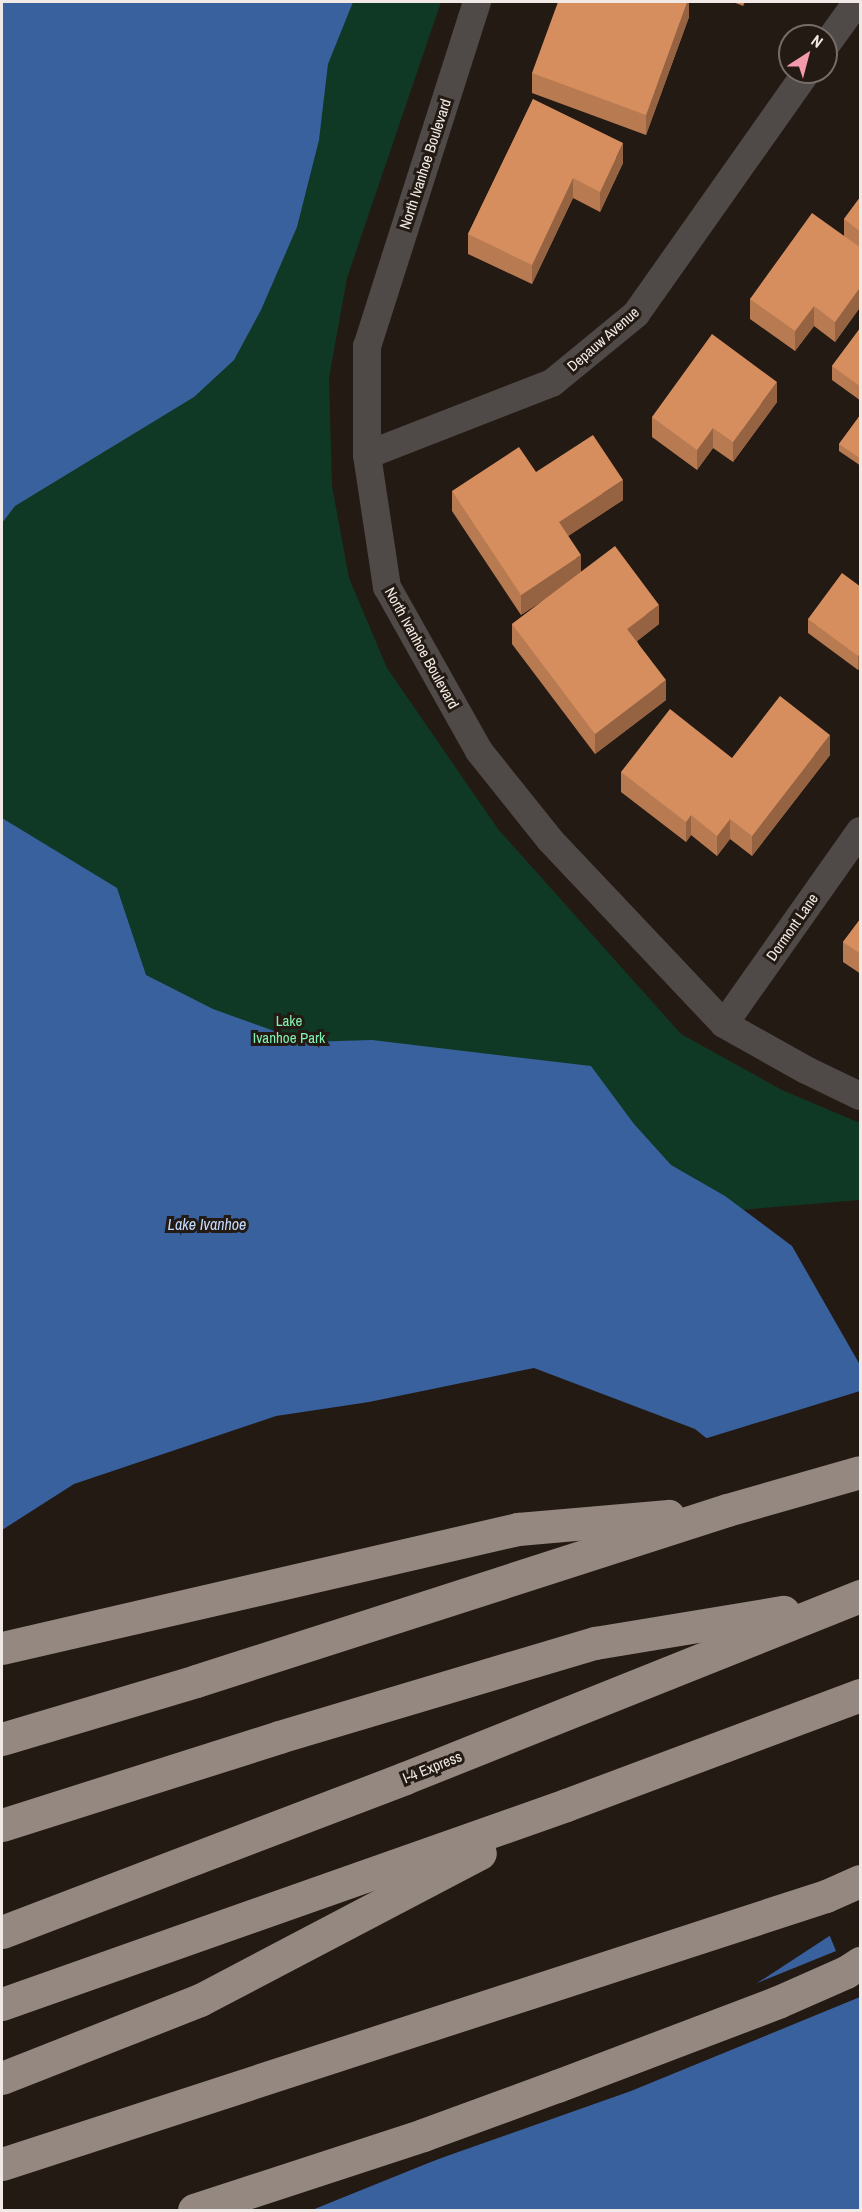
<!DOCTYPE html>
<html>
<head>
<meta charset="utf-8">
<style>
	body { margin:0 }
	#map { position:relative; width:862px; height:2212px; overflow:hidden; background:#241a14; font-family:"Archivo Narrow",sans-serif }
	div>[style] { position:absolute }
	.green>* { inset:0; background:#0f3924 }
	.water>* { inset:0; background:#39619e }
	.pier>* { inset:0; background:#241a14 }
	.minor>* { height:28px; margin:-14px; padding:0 14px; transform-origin:14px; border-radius:14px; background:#4f4947 }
	.motorway>* { height:33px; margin:-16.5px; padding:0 16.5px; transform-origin:16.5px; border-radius:16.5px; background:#958881 }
	.wall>* { inset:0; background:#b87a51 }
	.shaded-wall>* { inset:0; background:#966342 }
	.building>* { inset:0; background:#d68e5e }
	span { translate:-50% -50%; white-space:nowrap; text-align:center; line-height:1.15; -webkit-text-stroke:6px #241a14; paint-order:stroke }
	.street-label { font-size:15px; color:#f0e9e5 }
	.park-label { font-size:15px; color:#80f1b1 }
	.water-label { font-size:16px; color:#c2dafd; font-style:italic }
	.frame { position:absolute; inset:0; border:3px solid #f0e9e5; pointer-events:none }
	.north { position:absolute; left:778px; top:24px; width:60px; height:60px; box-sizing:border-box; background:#241a14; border:2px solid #766d68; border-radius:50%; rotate:36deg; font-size:16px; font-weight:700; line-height:24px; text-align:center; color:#f0e9e5 }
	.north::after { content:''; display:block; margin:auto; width:21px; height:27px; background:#f39aab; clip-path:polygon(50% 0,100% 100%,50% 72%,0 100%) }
</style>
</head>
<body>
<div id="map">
	<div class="green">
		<i style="clip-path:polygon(2px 2px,441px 2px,347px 278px,329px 378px,332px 486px,349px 578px,387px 668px,498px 829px,681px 1034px,782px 1090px,860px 1123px,860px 1200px,568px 1224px,2px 1459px)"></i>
	</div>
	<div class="water">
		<i style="clip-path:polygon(2px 2px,353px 2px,328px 64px,319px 140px,297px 227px,261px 310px,234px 360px,194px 397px,15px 506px,2px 523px)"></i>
		<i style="clip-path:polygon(2px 818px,117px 888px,146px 975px,213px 1009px,304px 1042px,372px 1040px,591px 1066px,634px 1124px,671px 1165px,725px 1196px,792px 1246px,860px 1365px,860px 1561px,695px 1429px,534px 1368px,369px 1402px,276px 1416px,74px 1484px,2px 1530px)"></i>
		<i style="clip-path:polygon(860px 1916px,860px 2210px,312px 2210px,567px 2107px)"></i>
	</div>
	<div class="pier">
		<i style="clip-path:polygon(860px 1391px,860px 1564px,704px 1439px)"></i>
		<i style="clip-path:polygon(860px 1913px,860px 1997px,631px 2091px,410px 2169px,565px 2104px,745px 1988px,836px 1951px,829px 1934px)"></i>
	</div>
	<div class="minor">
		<i style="left:477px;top:2px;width:361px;rotate:107.7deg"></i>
		<i style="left:367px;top:346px;width:109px;rotate:90deg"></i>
		<i style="left:367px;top:455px;width:134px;rotate:81.4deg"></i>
		<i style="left:387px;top:587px;width:188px;rotate:60.7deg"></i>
		<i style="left:479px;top:751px;width:114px;rotate:51.4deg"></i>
		<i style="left:550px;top:840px;width:253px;rotate:46.6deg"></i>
		<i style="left:724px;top:1024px;width:94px;rotate:29.3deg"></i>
		<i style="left:806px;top:1070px;width:60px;rotate:25.7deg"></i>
		<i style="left:826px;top:45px;width:53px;rotate:-54.2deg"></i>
		<i style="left:367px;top:455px;width:199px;rotate:-21.3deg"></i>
		<i style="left:552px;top:383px;width:109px;rotate:-39.4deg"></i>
		<i style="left:636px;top:314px;width:296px;rotate:-54.8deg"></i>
		<i style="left:724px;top:1024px;width:236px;rotate:-54.8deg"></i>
	</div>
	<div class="motorway">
		<i style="left:2px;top:1648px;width:530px;rotate:-12.99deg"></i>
		<i style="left:518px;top:1529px;width:151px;rotate:-5deg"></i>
		<i style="left:2px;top:1739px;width:202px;rotate:-16.6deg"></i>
		<i style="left:196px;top:1681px;width:558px;rotate:-17.85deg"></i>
		<i style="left:727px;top:1510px;width:138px;rotate:-15.9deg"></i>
		<i style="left:2px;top:1825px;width:291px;rotate:-17.6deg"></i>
		<i style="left:279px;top:1737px;width:330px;rotate:-16.6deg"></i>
		<i style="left:595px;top:1643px;width:191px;rotate:-9.4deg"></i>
		<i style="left:2px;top:1932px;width:431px;rotate:-20.9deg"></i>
		<i style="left:405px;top:1778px;width:490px;rotate:-21.8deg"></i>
		<i style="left:2px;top:2004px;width:598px;rotate:-19.43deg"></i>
		<i style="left:566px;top:1805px;width:314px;rotate:-20.5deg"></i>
		<i style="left:2px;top:2078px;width:213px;rotate:-21.5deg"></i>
		<i style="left:200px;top:2000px;width:316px;rotate:-27.7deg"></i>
		<i style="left:2px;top:2164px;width:866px;rotate:-18.02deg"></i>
		<i style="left:826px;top:1896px;width:37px;rotate:-24deg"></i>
		<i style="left:194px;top:2210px;width:241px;rotate:-18.1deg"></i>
		<i style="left:423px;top:2135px;width:143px;rotate:-20.1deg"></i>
		<i style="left:557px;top:2086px;width:236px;rotate:-20.8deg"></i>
		<i style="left:778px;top:2002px;width:74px;rotate:-23.8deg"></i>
		<i style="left:846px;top:1972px;width:17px;rotate:-33deg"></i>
	</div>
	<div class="wall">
		<i style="clip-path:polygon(689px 2px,689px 17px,646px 135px,532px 93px,532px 73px)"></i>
		<i style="clip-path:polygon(733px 2px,745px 2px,743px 6px)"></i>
		<i style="clip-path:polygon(533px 99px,623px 163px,600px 212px,573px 198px,532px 284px,468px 254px,468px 234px)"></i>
		<i style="clip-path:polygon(861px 196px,861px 306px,835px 342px,814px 326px,795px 351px,750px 319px,750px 299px,844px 236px,844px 219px)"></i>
		<i style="clip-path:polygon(861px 327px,861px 401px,832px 380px,832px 366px)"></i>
		<i style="clip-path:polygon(777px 402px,733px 462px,713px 448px,697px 470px,652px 437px,652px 417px)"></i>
		<i style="clip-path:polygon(861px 414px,861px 466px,839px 451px,839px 444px)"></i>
		<i style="clip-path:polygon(536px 472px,623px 500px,568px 536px,581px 572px,659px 624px,637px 641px,666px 700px,595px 754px,512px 644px,512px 624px,547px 598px,521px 615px,452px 511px,452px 491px)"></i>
		<i style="clip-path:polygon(861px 587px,861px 666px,858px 670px,808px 633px,808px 619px)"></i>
		<i style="clip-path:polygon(830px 755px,752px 856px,730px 839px,717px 856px,691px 835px,686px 842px,621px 792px,621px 772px,732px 758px)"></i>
		<i style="clip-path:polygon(861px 918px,861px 974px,843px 962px,843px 942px)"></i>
	</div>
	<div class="shaded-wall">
		<i style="clip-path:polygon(687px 2px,689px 2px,689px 17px,646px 135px,646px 115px)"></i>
		<i style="clip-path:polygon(623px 143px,623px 163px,600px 212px,600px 192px)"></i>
		<i style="clip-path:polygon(573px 178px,573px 198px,532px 284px,532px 265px)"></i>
		<i style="clip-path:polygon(861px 286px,861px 306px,835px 342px,835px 322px)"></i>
		<i style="clip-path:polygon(814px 306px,814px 326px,795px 351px,795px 331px)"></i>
		<i style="clip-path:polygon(777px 382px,777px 402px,733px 462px,733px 442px)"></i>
		<i style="clip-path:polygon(713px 428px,713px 448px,697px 470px,697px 450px)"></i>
		<i style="clip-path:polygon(623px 480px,623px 500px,559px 542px,559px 522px)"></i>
		<i style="clip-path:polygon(581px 555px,581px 575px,521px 615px,521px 595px)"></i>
		<i style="clip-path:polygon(659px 605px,659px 624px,627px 649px,627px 629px)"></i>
		<i style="clip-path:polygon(861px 652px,861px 666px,858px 670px,858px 656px)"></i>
		<i style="clip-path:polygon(666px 680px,666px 700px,595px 754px,595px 734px)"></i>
		<i style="clip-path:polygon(830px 735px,830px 755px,752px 856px,752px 836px)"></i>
		<i style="clip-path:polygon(691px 815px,691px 835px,686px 842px,686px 822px)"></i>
		<i style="clip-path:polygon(730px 819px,730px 839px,717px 856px,717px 836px)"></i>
	</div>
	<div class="building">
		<i style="clip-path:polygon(558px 2px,687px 2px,646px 115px,532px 73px)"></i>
		<i style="clip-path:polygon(533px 99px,623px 143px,600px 192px,573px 178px,532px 265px,468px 234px)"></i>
		<i style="clip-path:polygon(861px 196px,861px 232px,844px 219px)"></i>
		<i style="clip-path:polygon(812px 213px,861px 248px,861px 286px,835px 322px,814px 306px,795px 331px,750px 299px)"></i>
		<i style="clip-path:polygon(861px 327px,861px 387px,832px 366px)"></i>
		<i style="clip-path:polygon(712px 334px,777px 382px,733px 442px,713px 428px,697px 450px,652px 417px)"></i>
		<i style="clip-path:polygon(861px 414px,861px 459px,839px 444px)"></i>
		<i style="clip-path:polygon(593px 435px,623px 480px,559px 522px,581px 555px,521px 595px,452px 491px,519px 447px,536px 472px)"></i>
		<i style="clip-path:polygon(615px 546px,659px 605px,627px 629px,666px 680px,595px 734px,512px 624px)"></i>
		<i style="clip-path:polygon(842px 573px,861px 587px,861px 652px,858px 656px,808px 619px)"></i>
		<i style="clip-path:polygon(780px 696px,830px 735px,752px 836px,730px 819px,717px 836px,691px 815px,686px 822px,621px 772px,670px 709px,732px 758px)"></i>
		<i style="clip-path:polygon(861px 918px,861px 954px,843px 942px)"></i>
	</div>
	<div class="street-label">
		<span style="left:425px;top:164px;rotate:-72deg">North Ivanhoe Boulevard</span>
		<span style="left:603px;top:339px;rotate:-41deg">Depauw Avenue</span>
		<span style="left:422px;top:648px;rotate:61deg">North Ivanhoe Boulevard</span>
		<span style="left:792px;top:927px;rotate:-55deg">Dormont Lane</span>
		<span style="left:432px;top:1767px;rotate:-22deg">I-4 Express</span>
	</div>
	<div class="park-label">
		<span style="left:289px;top:1029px">Lake<br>Ivanhoe Park</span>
	</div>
	<div class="water-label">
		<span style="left:207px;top:1224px">Lake Ivanhoe</span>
	</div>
	<div class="frame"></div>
	<div class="north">N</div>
</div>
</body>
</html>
